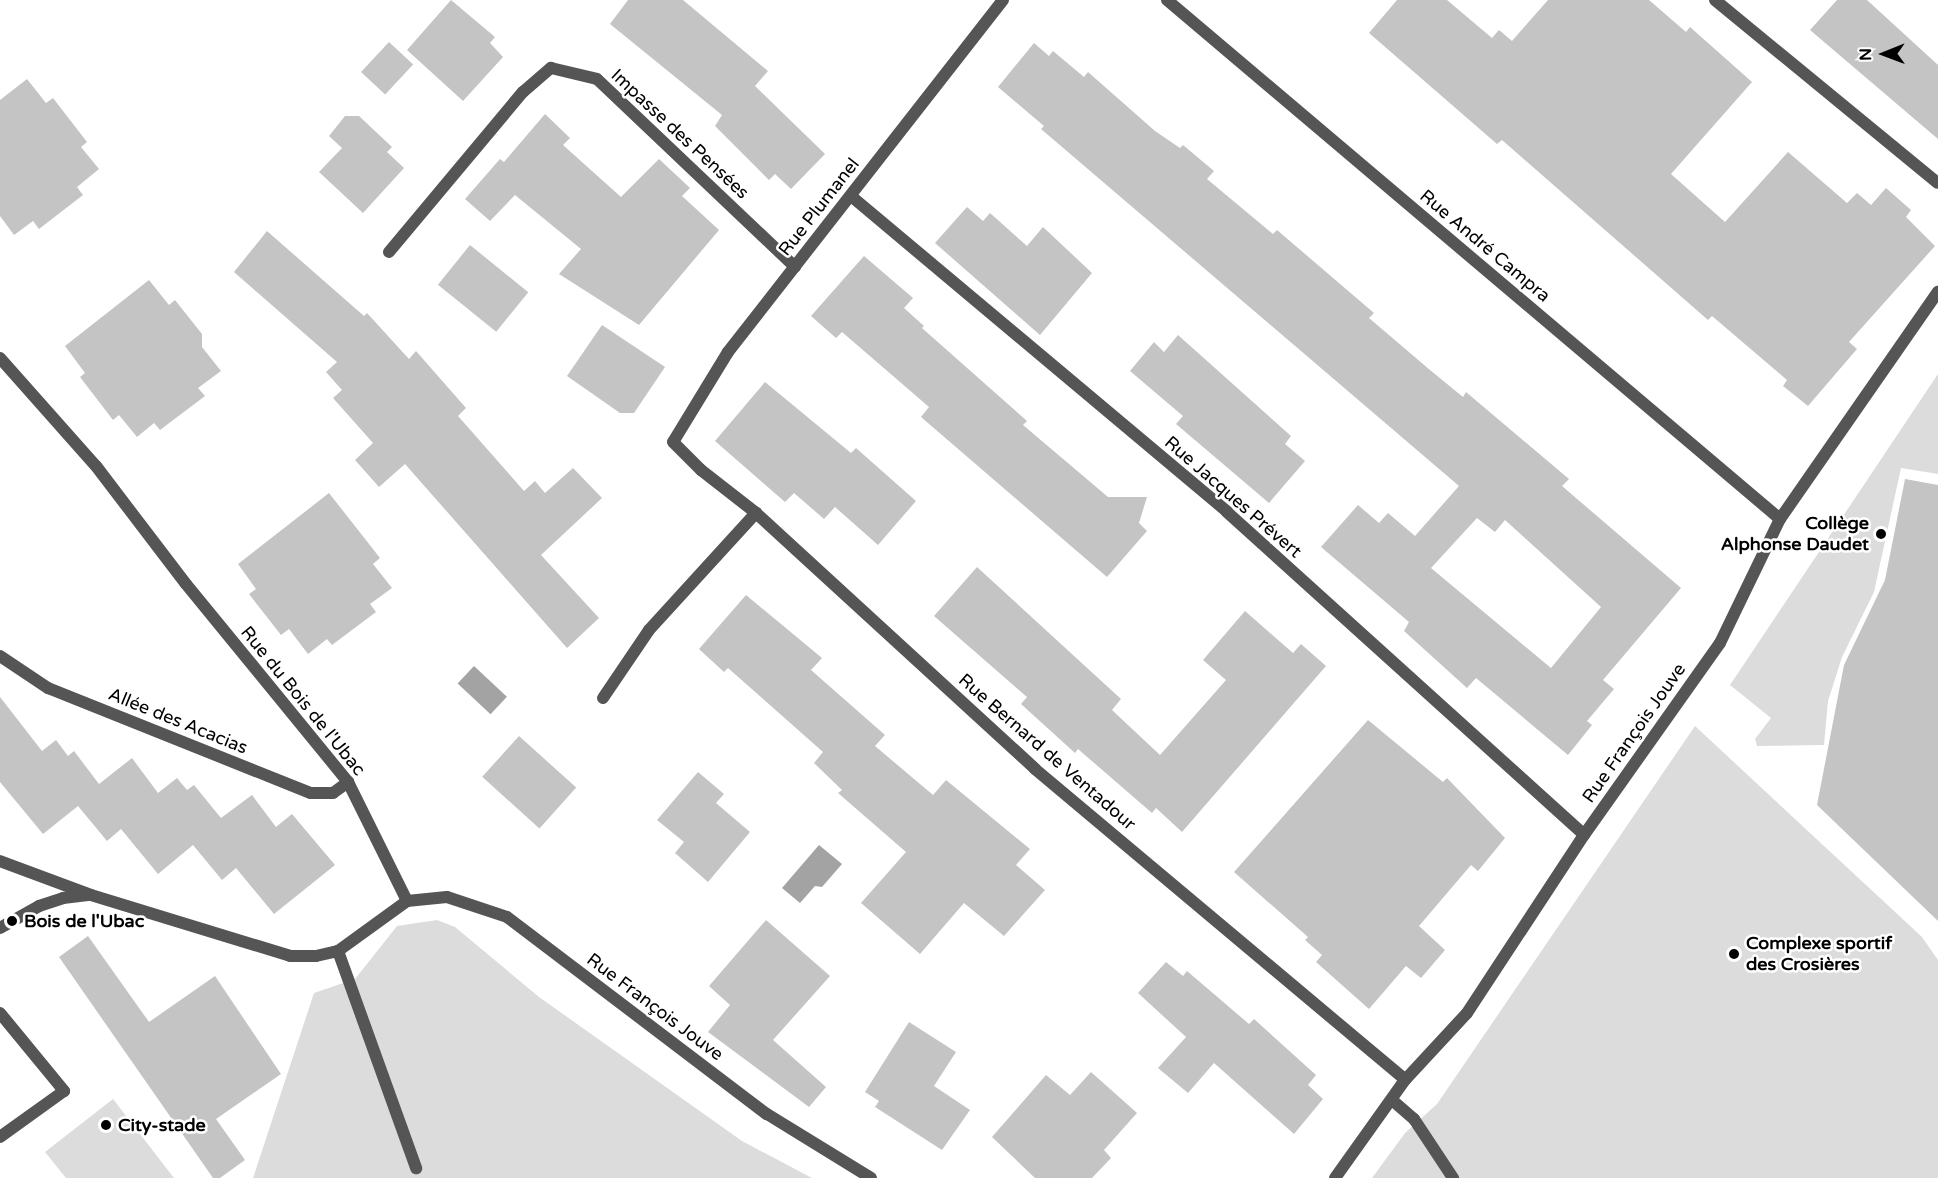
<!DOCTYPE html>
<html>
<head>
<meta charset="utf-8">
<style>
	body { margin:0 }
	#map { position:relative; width:1938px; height:1178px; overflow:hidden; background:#fff; font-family:"Varela Round",sans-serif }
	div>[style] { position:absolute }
	.green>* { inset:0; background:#dcdcdc }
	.water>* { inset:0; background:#a3a3a3; transform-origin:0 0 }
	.building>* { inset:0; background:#c4c4c4; transform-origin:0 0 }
	.service>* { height:12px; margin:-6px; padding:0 6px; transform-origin:6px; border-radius:6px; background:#555 }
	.pedestrian>* { height:12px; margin:-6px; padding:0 6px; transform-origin:6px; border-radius:6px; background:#555 }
	.minor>* { height:12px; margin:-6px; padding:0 6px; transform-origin:6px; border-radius:6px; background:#555 }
	.dots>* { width:16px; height:16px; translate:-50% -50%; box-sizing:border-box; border:3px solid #fff; border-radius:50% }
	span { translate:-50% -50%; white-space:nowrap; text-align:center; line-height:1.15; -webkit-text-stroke:5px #fff; paint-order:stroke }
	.street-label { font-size:18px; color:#000 }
	.poi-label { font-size:18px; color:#000; font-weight:700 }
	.right { translate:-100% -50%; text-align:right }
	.left { translate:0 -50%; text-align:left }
	.north { position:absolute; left:1854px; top:24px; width:60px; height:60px; -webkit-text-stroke:4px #fff; paint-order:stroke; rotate:269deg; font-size:16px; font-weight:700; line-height:24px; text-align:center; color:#000 }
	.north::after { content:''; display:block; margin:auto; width:21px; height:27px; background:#000; clip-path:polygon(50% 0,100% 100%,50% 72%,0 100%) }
</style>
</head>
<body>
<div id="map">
	<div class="green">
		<i style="clip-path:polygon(1938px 374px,1938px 474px,1901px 468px,1874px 592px,1842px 657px,1828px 701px,1824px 745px,1757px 746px,1755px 739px,1771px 718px,1730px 685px)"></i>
		<i style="clip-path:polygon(1695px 726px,1922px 937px,1938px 960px,1938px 1178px,1372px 1178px,1405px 1133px,1437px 1104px)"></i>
		<i style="clip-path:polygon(437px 920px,455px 927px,539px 997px,742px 1141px,812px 1178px,253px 1178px,314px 993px,355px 979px,397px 926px)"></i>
		<i style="clip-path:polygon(113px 1099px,174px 1178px,66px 1178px,45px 1152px)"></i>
	</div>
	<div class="water">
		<i style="left:474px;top:666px;width:45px;height:24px;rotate:43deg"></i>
		<i style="clip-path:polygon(819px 845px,842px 864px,822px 887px,815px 886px,800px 903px,782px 888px)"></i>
	</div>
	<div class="building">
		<i style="clip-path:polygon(451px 0,495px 37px,490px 43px,503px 57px,463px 101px,407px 50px)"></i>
		<i style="clip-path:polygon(628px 0,683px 0,768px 71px,755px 86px,825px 154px,791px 189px,775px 174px,769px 180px,715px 126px,722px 115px,610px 24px)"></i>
		<i style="clip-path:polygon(1397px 0,1447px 0,1492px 38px,1499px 30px,1512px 41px,1548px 0,1649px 0,1686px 32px,1690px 27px,1752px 82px,1671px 174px,1725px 222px,1788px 152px,1847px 203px,1857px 193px,1871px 205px,1886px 188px,1911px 210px,1906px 217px,1935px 246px,1849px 342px,1857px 349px,1808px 406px,1783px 386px,1787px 380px,1712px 316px,1708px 320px,1502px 140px,1497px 144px,1369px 33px)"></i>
		<i style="clip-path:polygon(1837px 0,1867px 0,1938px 65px,1938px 139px,1810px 30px)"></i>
		<i style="left:389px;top:42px;width:33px;height:41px;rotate:43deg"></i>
		<i style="clip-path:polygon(evenodd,1034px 43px,1049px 56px,1053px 51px,1084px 77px,1088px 72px,1155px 131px,1180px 148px,1183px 145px,1214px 171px,1207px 179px,1273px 234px,1277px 230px,1374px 313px,1369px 318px,1430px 370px,1463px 397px,1466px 392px,1569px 479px,1562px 486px,1681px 588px,1603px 680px,1614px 689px,1587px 721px,1592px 725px,1568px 755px,1476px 678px,1467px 688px,1404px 631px,1409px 622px,1321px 547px,1358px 505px,1379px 523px,1388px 513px,1415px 536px,1459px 486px,1041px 129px,1044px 126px,998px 87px,1034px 43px,1477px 518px,1495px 532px,1505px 520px,1601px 607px,1551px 668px,1431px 568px,1477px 518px)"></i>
		<i style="clip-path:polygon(27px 79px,46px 103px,53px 98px,87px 142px,81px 147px,99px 169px,77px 187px,83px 195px,39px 229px,33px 221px,14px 235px,0 216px,0 100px)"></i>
		<i style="clip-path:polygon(545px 114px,570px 138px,563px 145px,621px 197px,659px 159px,690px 188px,682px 196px,719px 230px,639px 325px,559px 274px,581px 249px,515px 195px,490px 221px,465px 199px,500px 159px,504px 162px)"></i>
		<i style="clip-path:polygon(345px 116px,359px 116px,392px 147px,387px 152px,404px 168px,363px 213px,319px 172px,342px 148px,329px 136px)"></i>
		<i style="clip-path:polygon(967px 207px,983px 221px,990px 213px,1027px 246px,1043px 227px,1092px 273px,1040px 335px,935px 243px)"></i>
		<i style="clip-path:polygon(267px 231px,364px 316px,367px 313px,409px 359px,416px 351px,466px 408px,458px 416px,524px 491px,535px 481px,545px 493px,573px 468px,602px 498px,541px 555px,599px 618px,567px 648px,405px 464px,379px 487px,355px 460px,373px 443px,333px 398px,342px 390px,326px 372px,337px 362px,234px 272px)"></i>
		<i style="left:470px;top:245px;width:75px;height:51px;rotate:39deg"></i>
		<i style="clip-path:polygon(864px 256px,913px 298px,904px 308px,924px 326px,922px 328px,1027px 421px,1023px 425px,1108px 497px,1147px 497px,1139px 523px,1147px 531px,1107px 577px,921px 417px,929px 407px,842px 332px,836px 338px,811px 316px)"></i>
		<i style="clip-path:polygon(149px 280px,169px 305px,175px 300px,202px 334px,202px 347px,221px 371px,198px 388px,205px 396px,160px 430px,154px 423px,137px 437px,119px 415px,113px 420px,80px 377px,85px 373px,65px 346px)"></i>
		<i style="clip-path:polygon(602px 325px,665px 367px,634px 413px,620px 413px,567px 376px)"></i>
		<i style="clip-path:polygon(1178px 335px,1291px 436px,1285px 444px,1305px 461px,1269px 503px,1176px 424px,1183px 416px,1130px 371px,1154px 342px,1164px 352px)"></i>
		<i style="clip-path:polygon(765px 382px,851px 453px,856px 448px,916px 501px,878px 545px,835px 507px,824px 519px,794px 493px,785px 502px,715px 441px)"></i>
		<i style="clip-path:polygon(1905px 479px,1938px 485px,1938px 921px,1817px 805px,1844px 665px,1885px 580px)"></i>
		<i style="clip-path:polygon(329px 493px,380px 558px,373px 564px,392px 588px,370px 604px,376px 612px,332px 645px,327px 639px,308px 654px,289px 629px,281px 635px,249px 594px,256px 589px,238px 564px)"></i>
		<i style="clip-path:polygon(977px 567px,1121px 699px,1112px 710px,1160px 755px,1226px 680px,1203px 660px,1245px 611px,1293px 653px,1301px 644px,1326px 666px,1182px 832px,1156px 808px,1152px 813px,1078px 749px,1075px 753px,1021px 704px,1027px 697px,934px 616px)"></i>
		<i style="clip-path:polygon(746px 595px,822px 658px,811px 670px,885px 735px,875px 746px,933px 795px,946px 780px,1030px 849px,1016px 865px,1045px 890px,1004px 936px,964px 903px,920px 954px,861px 903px,906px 852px,838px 793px,842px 790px,814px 763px,823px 752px,728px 668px,724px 672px,699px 649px)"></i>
		<i style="clip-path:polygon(0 697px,42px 751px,56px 740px,68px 756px,74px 751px,99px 784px,132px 758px,158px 793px,177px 778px,187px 790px,194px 785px,221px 818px,252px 795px,276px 827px,292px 814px,335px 865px,274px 914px,236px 868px,222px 880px,193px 845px,158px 874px,121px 829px,107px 841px,78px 806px,43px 834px,0 782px)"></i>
		<i style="clip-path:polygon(1368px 720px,1443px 782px,1447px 778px,1505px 838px,1478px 871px,1471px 865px,1419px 926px,1445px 950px,1421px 978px,1406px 966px,1369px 1009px,1316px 962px,1322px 955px,1305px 940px,1308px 937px,1234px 872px)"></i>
		<i style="left:519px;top:736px;width:77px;height:55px;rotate:42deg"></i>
		<i style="clip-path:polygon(698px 772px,724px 794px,716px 803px,750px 832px,708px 882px,675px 853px,684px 842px,657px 820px)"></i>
		<i style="clip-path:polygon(766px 920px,830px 976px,773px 1040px,826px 1087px,809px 1107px,708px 1032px,730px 1005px,709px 986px)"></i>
		<i style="clip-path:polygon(88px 936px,149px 1022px,215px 976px,281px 1074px,216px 1119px,245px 1160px,220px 1178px,213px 1178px,59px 957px)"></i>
		<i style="clip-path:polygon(1166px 962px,1183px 976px,1187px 971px,1249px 1024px,1254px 1019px,1316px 1075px,1308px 1085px,1323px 1099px,1294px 1134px,1214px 1063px,1188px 1093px,1158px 1068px,1186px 1037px,1138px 993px)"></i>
		<i style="clip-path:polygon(909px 1022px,956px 1052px,934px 1086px,970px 1110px,942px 1150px,875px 1107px,879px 1101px,865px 1092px)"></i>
		<i style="clip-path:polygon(1091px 1072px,1137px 1113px,1104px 1150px,1111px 1158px,1092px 1178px,1035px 1178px,992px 1137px,1046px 1075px,1070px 1095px)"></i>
	</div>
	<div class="service">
		<i style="left:603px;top:698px;width:82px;rotate:-55.9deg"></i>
		<i style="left:649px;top:630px;width:159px;rotate:-47.6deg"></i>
		<i style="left:338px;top:951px;width:231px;rotate:70.2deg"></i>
		<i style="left:0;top:1013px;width:101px;rotate:50.6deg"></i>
		<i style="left:64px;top:1091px;width:79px;rotate:144.3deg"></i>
		<i style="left:1392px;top:1100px;width:29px;rotate:41deg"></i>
		<i style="left:1414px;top:1119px;width:71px;rotate:56.5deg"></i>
	</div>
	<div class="pedestrian">
		<i style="left:0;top:656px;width:58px;rotate:33.7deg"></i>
		<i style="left:48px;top:688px;width:283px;rotate:21.8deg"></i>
		<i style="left:311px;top:793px;width:22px"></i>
		<i style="left:333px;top:793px;width:19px;rotate:-36deg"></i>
	</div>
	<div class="minor">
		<i style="left:1003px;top:0;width:447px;rotate:128deg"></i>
		<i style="left:728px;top:352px;width:105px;rotate:121.4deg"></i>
		<i style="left:673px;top:442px;width:40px;rotate:45deg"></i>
		<i style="left:701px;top:470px;width:70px;rotate:38deg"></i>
		<i style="left:756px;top:513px;width:379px;rotate:42.5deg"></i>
		<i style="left:1035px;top:769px;width:483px;rotate:40deg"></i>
		<i style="left:1167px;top:0;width:803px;rotate:40.25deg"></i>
		<i style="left:1715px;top:0;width:288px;rotate:39.4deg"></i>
		<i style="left:851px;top:196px;width:491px;rotate:40deg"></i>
		<i style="left:1227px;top:512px;width:481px;rotate:42.1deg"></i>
		<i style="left:389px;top:252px;width:209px;rotate:-50.1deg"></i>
		<i style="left:523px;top:92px;width:37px;rotate:-41deg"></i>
		<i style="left:551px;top:68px;width:47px;rotate:13.4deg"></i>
		<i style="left:597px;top:79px;width:273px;rotate:43.5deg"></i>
		<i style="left:0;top:358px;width:144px;rotate:48.4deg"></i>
		<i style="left:96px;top:466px;width:148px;rotate:52.7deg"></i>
		<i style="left:186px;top:584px;width:256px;rotate:50.7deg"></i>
		<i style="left:348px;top:782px;width:133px;rotate:63.6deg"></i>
		<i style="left:0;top:861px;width:97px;rotate:20.5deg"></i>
		<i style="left:91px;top:895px;width:208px;rotate:17deg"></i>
		<i style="left:290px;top:956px;width:26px"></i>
		<i style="left:316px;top:956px;width:23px;rotate:-13deg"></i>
		<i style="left:338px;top:951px;width:85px;rotate:-35.9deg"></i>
		<i style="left:407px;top:901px;width:40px;rotate:-5.7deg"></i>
		<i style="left:447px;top:897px;width:63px;rotate:18.4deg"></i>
		<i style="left:507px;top:917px;width:326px;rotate:37.2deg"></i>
		<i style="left:767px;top:1114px;width:122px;rotate:31.6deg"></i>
		<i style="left:0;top:928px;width:45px;rotate:-29.4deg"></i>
		<i style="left:39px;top:906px;width:25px;rotate:-18deg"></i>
		<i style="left:63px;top:898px;width:25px;rotate:-7deg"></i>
		<i style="left:1335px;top:1178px;width:120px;rotate:-54.5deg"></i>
		<i style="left:1405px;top:1080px;width:91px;rotate:-47.2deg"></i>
		<i style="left:1467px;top:1013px;width:213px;rotate:-56.7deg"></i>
		<i style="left:1584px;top:835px;width:235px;rotate:-54.7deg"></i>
		<i style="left:1720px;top:643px;width:138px;rotate:-64.2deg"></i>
		<i style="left:1780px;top:519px;width:277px;rotate:-55.2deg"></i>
	</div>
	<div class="dots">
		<i style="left:1881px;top:534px;background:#000"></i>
		<i style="left:12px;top:921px;background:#000"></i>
		<i style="left:1734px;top:954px;background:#000"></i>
		<i style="left:106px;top:1125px;background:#000"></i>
	</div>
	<div class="street-label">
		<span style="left:680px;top:134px;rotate:43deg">Impasse des Pensées</span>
		<span style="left:819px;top:207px;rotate:-52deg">Rue Plumanel</span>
		<span style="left:1485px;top:246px;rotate:40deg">Rue André Campra</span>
		<span style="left:1233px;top:497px;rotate:41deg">Rue Jacques Prévert</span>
		<span style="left:303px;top:701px;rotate:51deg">Rue du Bois de l'Ubac</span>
		<span style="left:178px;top:721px;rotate:22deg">Allée des Acacias</span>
		<span style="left:1634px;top:733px;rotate:-55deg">Rue François Jouve</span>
		<span style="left:1047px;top:752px;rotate:41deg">Rue Bernard de Ventadour</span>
		<span style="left:655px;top:1007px;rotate:37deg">Rue François Jouve</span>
	</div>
	<div class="poi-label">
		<span class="right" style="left:1869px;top:534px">Collège<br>Alphonse Daudet</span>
		<span class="left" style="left:24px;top:921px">Bois de l'Ubac</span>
		<span class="left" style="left:1746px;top:954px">Complexe sportif<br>des Crosières</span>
		<span class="left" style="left:118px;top:1125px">City-stade</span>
	</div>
	<div class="north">N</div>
</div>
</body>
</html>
